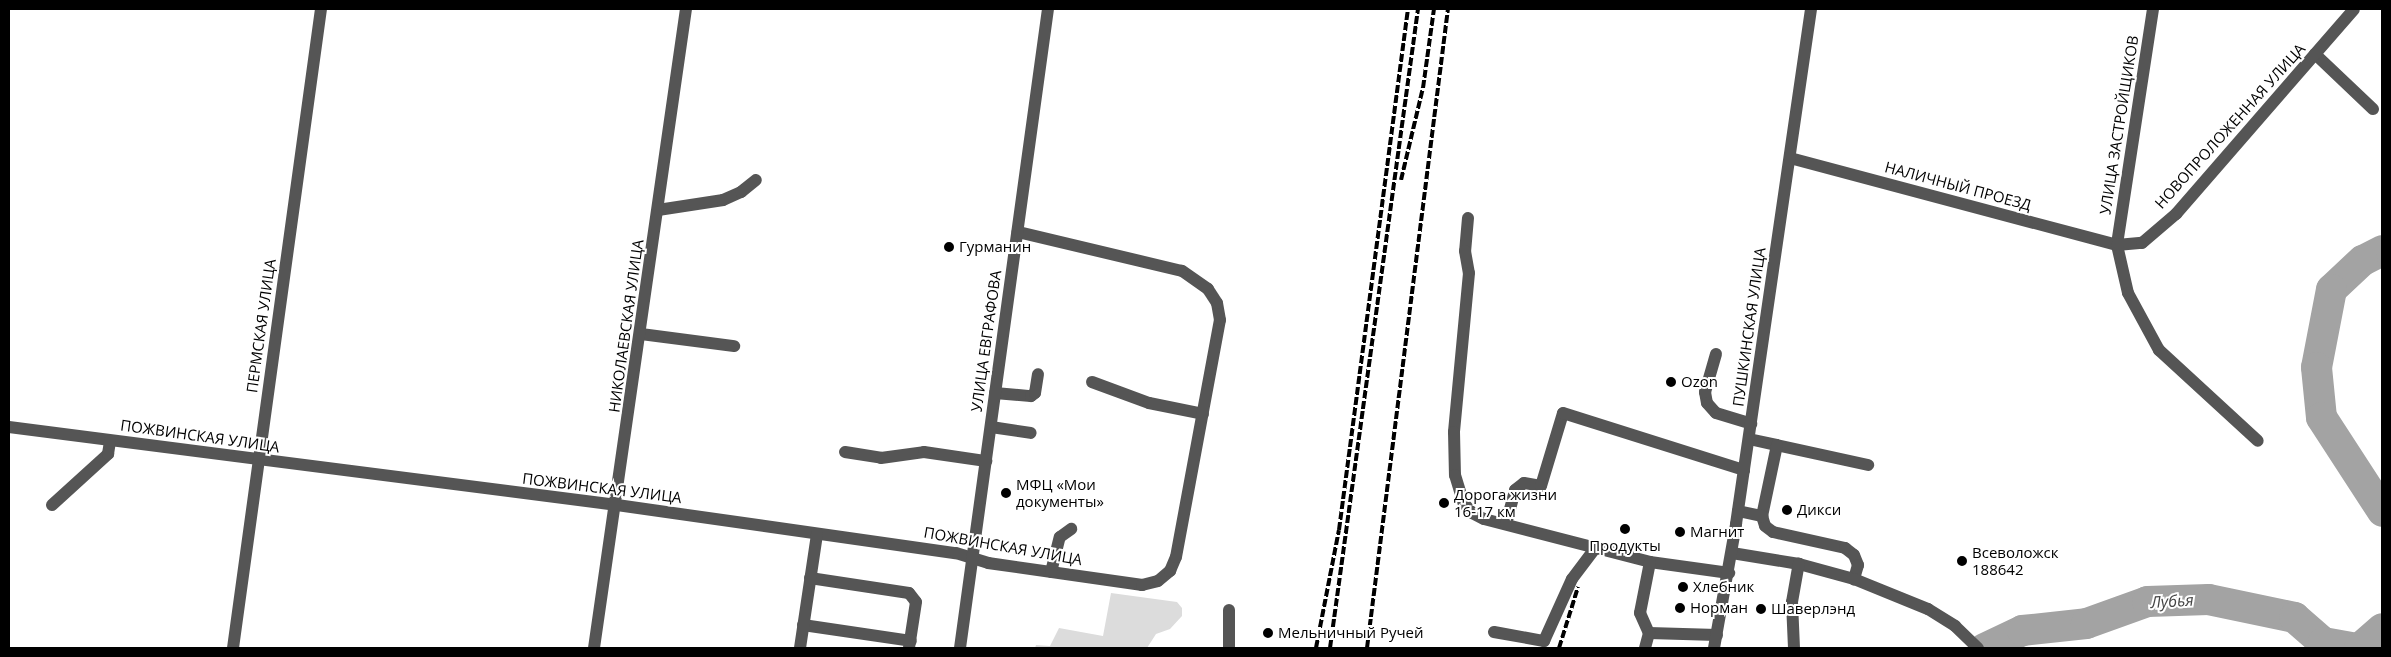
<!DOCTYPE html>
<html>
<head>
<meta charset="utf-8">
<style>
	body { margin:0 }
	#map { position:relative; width:2391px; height:657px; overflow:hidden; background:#fff; font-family:"Open Sans",sans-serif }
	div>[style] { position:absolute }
	.green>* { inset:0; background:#dcdcdc }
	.river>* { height:31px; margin:-15.5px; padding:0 15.5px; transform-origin:15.5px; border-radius:15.5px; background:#a3a3a3 }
	.minor>* { height:12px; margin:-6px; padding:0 6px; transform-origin:6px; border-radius:6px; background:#555 }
	.rail>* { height:4px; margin-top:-2px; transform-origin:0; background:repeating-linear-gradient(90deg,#000 0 8px,transparent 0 10.5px) }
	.dots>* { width:14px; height:14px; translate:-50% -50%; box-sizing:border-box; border:2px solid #fff; border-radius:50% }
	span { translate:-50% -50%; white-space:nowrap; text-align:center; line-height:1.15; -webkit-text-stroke:4px #fff; paint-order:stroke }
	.street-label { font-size:15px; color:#000 }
	.poi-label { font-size:15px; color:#000 }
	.left { translate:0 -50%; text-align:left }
	.water-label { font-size:16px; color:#444; font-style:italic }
	.frame { position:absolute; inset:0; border:10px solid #000; pointer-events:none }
</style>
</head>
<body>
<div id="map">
	<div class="green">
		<i style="clip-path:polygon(1111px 593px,1177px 602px,1182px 608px,1182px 616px,1170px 629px,1156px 634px,1147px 648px,1035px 648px,1036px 645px,1050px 646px,1059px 628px,1103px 636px)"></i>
	</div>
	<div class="river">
		<i style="left:2382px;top:250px;width:22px;rotate:153deg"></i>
		<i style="left:2362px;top:260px;width:42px;rotate:136.9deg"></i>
		<i style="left:2331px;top:289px;width:79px;rotate:100.9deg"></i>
		<i style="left:2316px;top:367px;width:50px;rotate:84.3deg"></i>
		<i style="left:2321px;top:417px;width:112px;rotate:57deg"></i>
		<i style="left:1984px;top:648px;width:42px;rotate:-25.3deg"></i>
		<i style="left:2022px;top:630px;width:64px;rotate:-6.2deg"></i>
		<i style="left:2086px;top:623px;width:65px;rotate:-19.8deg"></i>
		<i style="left:2147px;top:601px;width:61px;rotate:-1.9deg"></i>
		<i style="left:2208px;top:599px;width:88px;rotate:11.8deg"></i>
		<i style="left:2294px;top:617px;width:38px;rotate:41deg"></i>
		<i style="left:2323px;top:642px;width:34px;rotate:10deg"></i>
		<i style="left:2359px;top:648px;width:30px;rotate:-41deg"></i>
	</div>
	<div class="minor">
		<i style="left:2153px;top:9px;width:239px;rotate:98.7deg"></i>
		<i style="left:2117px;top:245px;width:49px;rotate:77.1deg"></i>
		<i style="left:2128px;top:293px;width:65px;rotate:61.5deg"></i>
		<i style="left:2159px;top:350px;width:134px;rotate:42.6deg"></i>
		<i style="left:2315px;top:54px;width:80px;rotate:43.5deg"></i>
		<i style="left:1790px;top:158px;width:338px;rotate:14.9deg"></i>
		<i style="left:2117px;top:245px;width:25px;rotate:-5deg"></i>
		<i style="left:2142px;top:243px;width:45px;rotate:-40.5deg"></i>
		<i style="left:2176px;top:214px;width:271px;rotate:-49deg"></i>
		<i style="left:658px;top:210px;width:66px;rotate:-8.7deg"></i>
		<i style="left:723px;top:200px;width:20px;rotate:-24deg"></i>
		<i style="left:741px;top:192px;width:19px;rotate:-39deg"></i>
		<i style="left:1468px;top:218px;width:33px;rotate:95deg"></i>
		<i style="left:1465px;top:251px;width:22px;rotate:80deg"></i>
		<i style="left:1469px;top:273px;width:160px;rotate:95.4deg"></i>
		<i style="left:1454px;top:432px;width:43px;rotate:88.7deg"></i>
		<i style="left:1455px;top:475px;width:28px;rotate:73deg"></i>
		<i style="left:1463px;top:502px;width:14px;rotate:51deg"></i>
		<i style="left:1472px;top:513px;width:13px;rotate:27deg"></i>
		<i style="left:1484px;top:519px;width:171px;rotate:14.5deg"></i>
		<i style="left:1650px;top:562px;width:80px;rotate:7.9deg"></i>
		<i style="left:641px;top:334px;width:94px;rotate:7.4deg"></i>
		<i style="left:1716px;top:354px;width:40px;rotate:106deg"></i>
		<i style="left:1705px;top:392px;width:11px;rotate:80deg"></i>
		<i style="left:1707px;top:403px;width:13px;rotate:48deg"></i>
		<i style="left:1716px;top:413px;width:37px;rotate:17deg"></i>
		<i style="left:1092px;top:382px;width:61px;rotate:20.2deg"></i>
		<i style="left:1149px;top:403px;width:55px;rotate:11.5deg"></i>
		<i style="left:995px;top:393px;width:36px;rotate:5deg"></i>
		<i style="left:1031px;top:396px;width:5px;rotate:-37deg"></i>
		<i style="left:1035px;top:393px;width:19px;rotate:-81deg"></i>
		<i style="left:9px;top:427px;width:613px;rotate:7.31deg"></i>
		<i style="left:617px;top:505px;width:342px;rotate:8.1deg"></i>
		<i style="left:956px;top:553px;width:34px;rotate:17deg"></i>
		<i style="left:988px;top:563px;width:156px;rotate:8.1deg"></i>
		<i style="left:1142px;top:585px;width:16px;rotate:-14deg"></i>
		<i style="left:1158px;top:581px;width:16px;rotate:-40deg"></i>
		<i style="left:1170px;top:571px;width:15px;rotate:-67deg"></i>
		<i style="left:1176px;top:557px;width:241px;rotate:-79.5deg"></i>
		<i style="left:1220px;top:320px;width:17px;rotate:-100deg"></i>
		<i style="left:1217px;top:303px;width:17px;rotate:-123deg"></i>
		<i style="left:1208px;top:289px;width:32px;rotate:-145deg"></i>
		<i style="left:1182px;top:271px;width:169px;rotate:-166.6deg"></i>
		<i style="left:991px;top:427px;width:40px;rotate:8.5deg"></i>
		<i style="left:1749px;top:439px;width:122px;rotate:12.3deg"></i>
		<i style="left:1777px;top:445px;width:73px;rotate:101.9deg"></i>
		<i style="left:1762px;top:516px;width:10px;rotate:73deg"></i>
		<i style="left:1765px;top:526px;width:10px;rotate:37deg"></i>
		<i style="left:1773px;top:532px;width:74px;rotate:12.5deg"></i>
		<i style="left:1845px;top:548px;width:11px;rotate:38deg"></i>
		<i style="left:1854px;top:555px;width:11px;rotate:68deg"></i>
		<i style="left:1858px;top:565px;width:15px;rotate:106deg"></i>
		<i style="left:845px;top:452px;width:36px;rotate:9deg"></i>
		<i style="left:881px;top:458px;width:43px;rotate:-7.9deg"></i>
		<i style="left:924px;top:452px;width:63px;rotate:8.3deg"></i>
		<i style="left:52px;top:505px;width:76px;rotate:-42.3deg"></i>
		<i style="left:108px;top:454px;width:13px;rotate:-81deg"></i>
		<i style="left:1738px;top:511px;width:25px;rotate:12deg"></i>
		<i style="left:1506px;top:524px;width:35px;rotate:-75deg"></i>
		<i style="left:1515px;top:490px;width:11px;rotate:-38deg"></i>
		<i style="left:1524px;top:483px;width:17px;rotate:10deg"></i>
		<i style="left:1541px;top:486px;width:76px;rotate:-73.2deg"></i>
		<i style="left:1563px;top:413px;width:190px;rotate:17.5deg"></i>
		<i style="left:1732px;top:553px;width:68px;rotate:9.3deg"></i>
		<i style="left:1799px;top:564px;width:57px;rotate:15.3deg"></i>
		<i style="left:1854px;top:579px;width:80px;rotate:22.1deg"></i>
		<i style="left:1928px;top:609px;width:32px;rotate:32deg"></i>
		<i style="left:1955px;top:626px;width:32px;rotate:44deg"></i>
		<i style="left:1650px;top:562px;width:52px;rotate:101.1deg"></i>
		<i style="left:1640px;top:613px;width:22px;rotate:66deg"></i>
		<i style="left:1649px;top:633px;width:68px;rotate:1.7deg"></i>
		<i style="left:1051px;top:572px;width:36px;rotate:-76deg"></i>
		<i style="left:1060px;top:537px;width:14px;rotate:-36deg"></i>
		<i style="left:810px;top:578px;width:100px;rotate:8.6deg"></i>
		<i style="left:909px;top:593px;width:11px;rotate:52deg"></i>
		<i style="left:916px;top:602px;width:47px;rotate:98.7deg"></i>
		<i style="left:803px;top:625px;width:109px;rotate:8.4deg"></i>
		<i style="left:1494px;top:632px;width:51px;rotate:10.2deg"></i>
		<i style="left:1544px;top:641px;width:68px;rotate:-65.7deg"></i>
		<i style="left:1572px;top:579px;width:39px;rotate:-53deg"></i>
		<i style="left:233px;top:648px;width:645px;rotate:-82.16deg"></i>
		<i style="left:594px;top:648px;width:646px;rotate:-81.81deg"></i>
		<i style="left:800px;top:648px;width:115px;rotate:-81.5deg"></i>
		<i style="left:960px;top:648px;width:645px;rotate:-82.16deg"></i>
		<i style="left:1229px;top:648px;width:38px;rotate:-90deg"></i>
		<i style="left:1645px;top:648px;width:16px;rotate:-75deg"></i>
		<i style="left:1714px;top:648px;width:126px;rotate:-79.9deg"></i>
		<i style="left:1736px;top:524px;width:520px;rotate:-81.71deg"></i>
		<i style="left:1794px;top:648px;width:46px;rotate:-92.5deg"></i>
		<i style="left:1792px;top:602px;width:39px;rotate:-80deg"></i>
	</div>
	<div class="rail">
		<i style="left:1401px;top:180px;width:95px;rotate:-76.6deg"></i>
		<i style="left:1423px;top:88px;width:80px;rotate:-82.1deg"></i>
		<i style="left:1316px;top:648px;width:120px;rotate:-79deg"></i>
		<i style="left:1339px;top:530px;width:526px;rotate:-82.46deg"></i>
		<i style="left:1330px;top:648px;width:645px;rotate:-82.16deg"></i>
		<i style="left:1367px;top:648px;width:644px;rotate:-82.78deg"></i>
		<i style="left:1559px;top:648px;width:64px;rotate:-72.7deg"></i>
	</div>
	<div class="dots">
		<i style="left:949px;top:247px;background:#000"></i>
		<i style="left:1671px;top:382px;background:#000"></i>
		<i style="left:1006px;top:493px;background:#000"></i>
		<i style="left:1444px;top:503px;background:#000"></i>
		<i style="left:1787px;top:510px;background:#000"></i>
		<i style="left:1625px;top:529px;background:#000"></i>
		<i style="left:1680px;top:532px;background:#000"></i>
		<i style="left:1962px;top:561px;background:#000"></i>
		<i style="left:1683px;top:587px;background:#000"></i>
		<i style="left:1680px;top:608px;background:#000"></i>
		<i style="left:1761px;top:609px;background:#000"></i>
		<i style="left:1268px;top:633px;background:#000"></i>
	</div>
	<div class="street-label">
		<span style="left:2119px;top:125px;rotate:-81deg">УЛИЦА ЗАСТРОЙЩИКОВ</span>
		<span style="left:2230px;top:126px;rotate:-48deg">НОВОПРОЛОЖЕННАЯ УЛИЦА</span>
		<span style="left:1958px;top:186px;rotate:15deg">НАЛИЧНЫЙ ПРОЕЗД</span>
		<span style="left:261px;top:326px;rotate:-82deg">ПЕРМСКАЯ УЛИЦА</span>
		<span style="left:626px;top:326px;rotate:-82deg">НИКОЛАЕВСКАЯ УЛИЦА</span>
		<span style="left:1749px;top:327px;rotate:-82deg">ПУШКИНСКАЯ УЛИЦА</span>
		<span style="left:986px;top:341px;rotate:-82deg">УЛИЦА ЕВГРАФОВА</span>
		<span style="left:200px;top:436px;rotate:8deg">ПОЖВИНСКАЯ УЛИЦА</span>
		<span style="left:602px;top:488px;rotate:7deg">ПОЖВИНСКАЯ УЛИЦА</span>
		<span style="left:1003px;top:546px;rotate:10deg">ПОЖВИНСКАЯ УЛИЦА</span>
	</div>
	<div class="poi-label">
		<span class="left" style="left:959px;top:247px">Гурманин</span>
		<span class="left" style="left:1681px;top:382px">Ozon</span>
		<span class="left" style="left:1016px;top:493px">МФЦ «Мои<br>документы»</span>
		<span class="left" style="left:1454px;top:503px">Дорога жизни<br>16-17 км</span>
		<span class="left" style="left:1797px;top:510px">Дикси</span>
		<span class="left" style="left:1690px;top:532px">Магнит</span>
		<span style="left:1625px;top:546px">Продукты</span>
		<span class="left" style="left:1972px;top:561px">Всеволожск<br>188642</span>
		<span class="left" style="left:1693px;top:587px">Хлебник</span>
		<span class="left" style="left:1690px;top:608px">Норман</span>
		<span class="left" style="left:1771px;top:609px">Шаверлэнд</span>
		<span class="left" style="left:1278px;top:633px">Мельничный Ручей</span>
	</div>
	<div class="water-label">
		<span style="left:2172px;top:601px;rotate:-3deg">Лубья</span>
	</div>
	<div class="frame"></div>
</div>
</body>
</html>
